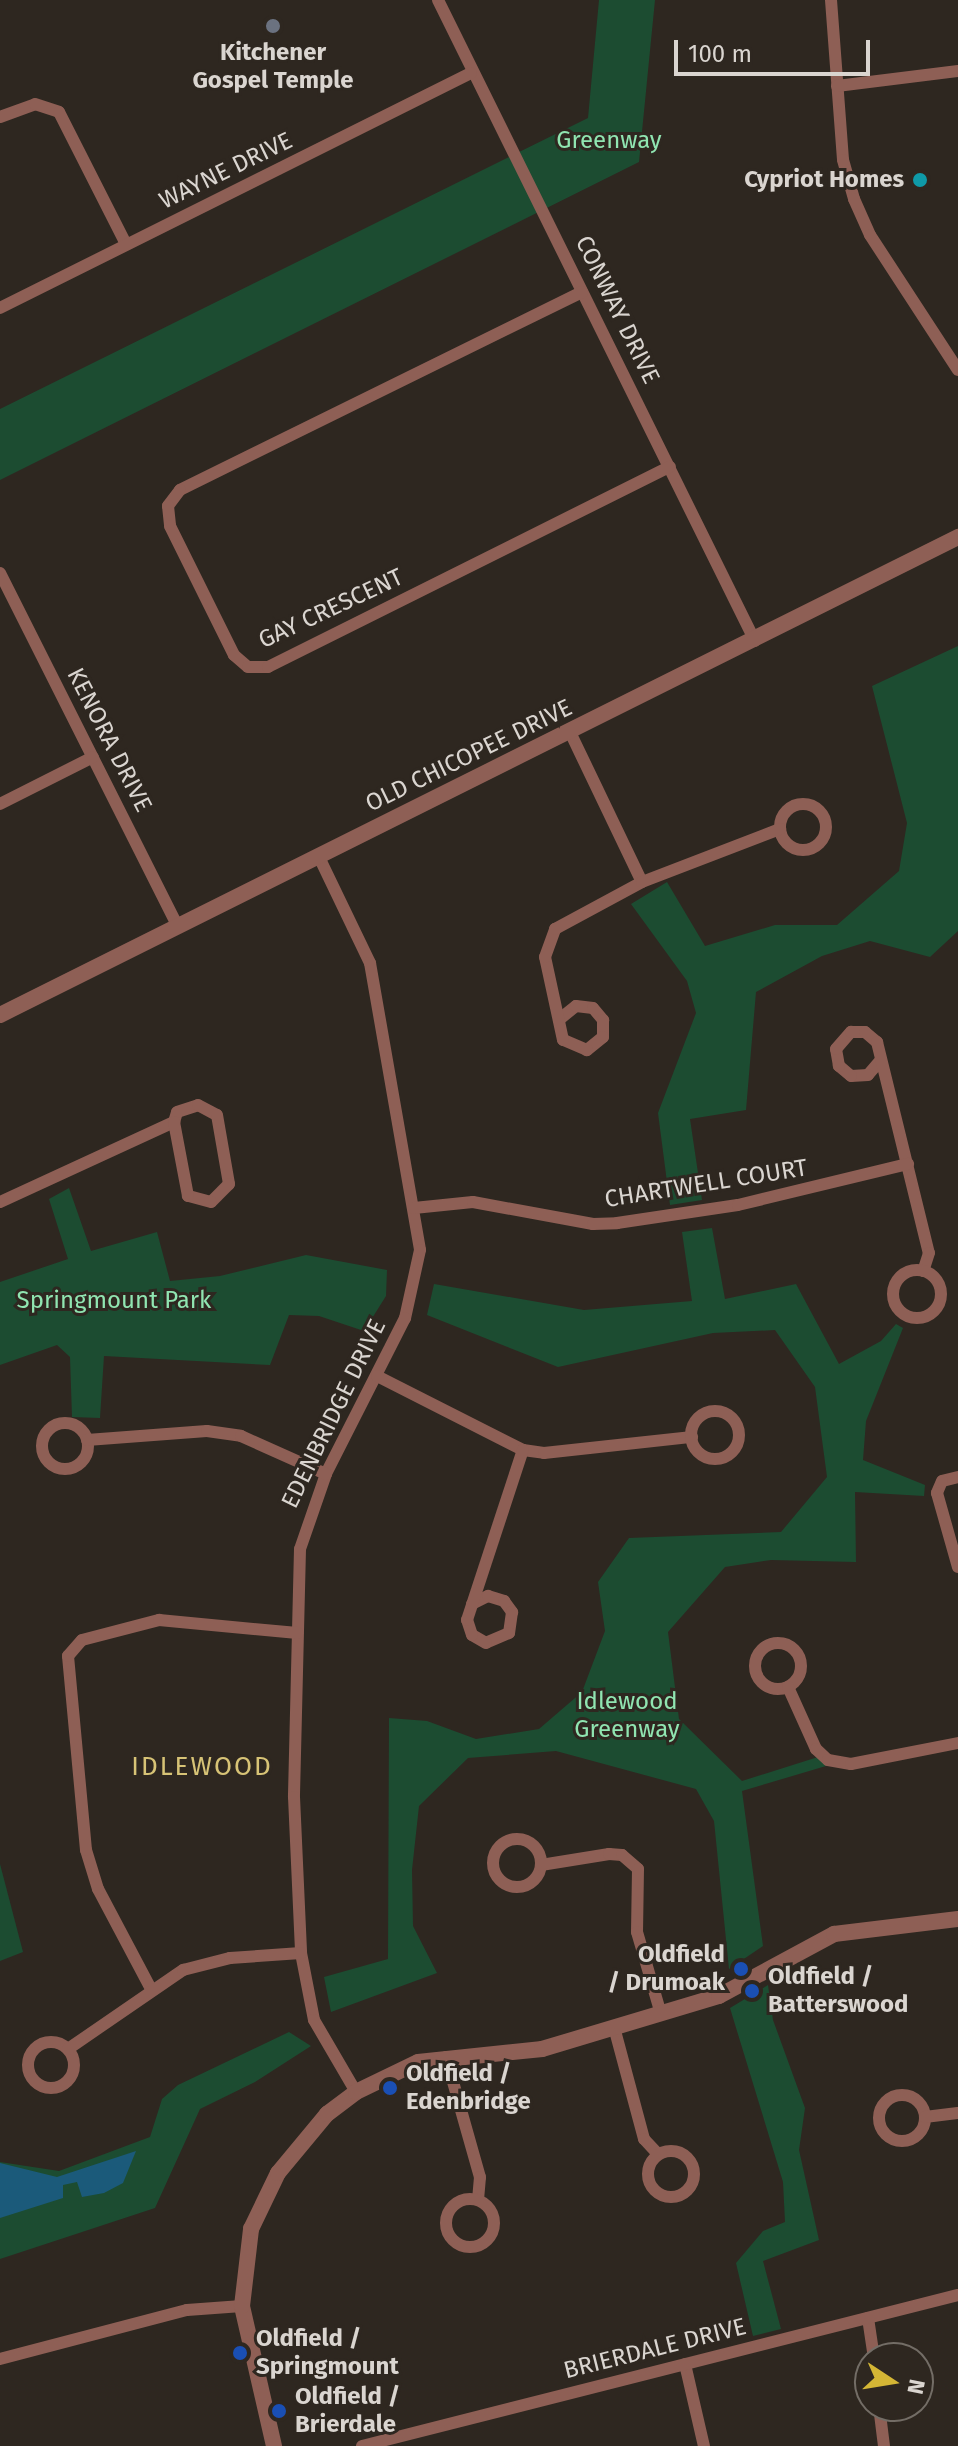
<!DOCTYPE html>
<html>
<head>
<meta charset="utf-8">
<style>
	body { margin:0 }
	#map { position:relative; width:958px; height:2446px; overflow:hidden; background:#2e2720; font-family:"Fira Sans",sans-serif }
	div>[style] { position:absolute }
	.green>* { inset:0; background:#1c4c31 }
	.water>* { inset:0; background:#1b5a7a }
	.minor>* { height:12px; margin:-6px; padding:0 6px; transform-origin:6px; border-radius:6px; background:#8e5f55 }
	.minor>.ring { margin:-6px; padding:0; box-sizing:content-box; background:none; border:12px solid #8e5f55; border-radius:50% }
	.tertiary>* { height:16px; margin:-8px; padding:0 8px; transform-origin:8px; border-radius:8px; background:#8e5f55 }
	.dots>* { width:22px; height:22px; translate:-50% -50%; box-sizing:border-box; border:4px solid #2e2720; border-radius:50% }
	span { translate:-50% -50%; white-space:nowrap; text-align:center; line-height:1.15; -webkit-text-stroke:6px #2e2720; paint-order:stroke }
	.poi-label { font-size:24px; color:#dad5d0; font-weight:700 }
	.right { translate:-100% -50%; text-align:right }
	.left { translate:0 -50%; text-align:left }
	.park-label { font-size:24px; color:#90e5b1 }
	.street-label { font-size:24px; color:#dad5d0 }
	.neighbourhood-label { font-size:26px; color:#d7c376; letter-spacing:2px }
	.north { position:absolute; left:854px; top:2342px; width:80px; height:80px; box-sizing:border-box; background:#2e2720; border:2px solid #736d66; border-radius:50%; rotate:102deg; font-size:22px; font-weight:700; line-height:32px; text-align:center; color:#dad5d0 }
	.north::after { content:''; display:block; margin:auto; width:28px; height:36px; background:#d4b635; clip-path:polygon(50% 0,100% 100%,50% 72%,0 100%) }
	.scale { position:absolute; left:674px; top:40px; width:196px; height:36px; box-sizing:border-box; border:4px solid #dad5d0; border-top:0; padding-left:10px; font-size:24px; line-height:28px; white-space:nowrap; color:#dad5d0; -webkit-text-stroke:6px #2e2720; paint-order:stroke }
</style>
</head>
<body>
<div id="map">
	<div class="green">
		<i style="clip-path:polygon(599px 0,655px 0,639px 162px,0 480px,0 409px,588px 118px)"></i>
		<i style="clip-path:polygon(958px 646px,958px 931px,930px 957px,870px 941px,822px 956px,756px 992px,746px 1110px,690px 1119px,702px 1200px,670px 1205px,658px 1113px,696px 1013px,687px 981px,631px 904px,667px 882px,705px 946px,775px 925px,837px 925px,899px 871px,907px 823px,872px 686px)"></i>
		<i style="clip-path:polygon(69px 1188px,91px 1251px,157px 1232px,170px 1281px,220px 1276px,306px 1255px,387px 1270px,386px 1296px,364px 1331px,319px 1316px,289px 1315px,270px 1365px,104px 1356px,100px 1418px,72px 1417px,70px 1357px,57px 1345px,0 1365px,0 1282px,68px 1259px,49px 1199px)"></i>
		<i style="clip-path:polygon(712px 1228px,725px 1299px,796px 1284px,839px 1364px,881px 1341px,896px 1324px,903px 1328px,866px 1421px,863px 1460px,925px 1485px,924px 1496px,855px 1492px,856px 1562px,771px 1560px,725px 1567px,668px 1632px,679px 1719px,742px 1781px,818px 1757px,826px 1766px,742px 1791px,763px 1946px,729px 1969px,714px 1821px,696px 1789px,556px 1751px,468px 1758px,419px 1806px,412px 1870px,413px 1926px,437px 1973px,331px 2012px,324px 1977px,388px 1959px,389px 1718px,427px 1721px,476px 1739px,539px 1729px,582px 1692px,605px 1631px,598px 1582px,629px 1538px,781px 1532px,827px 1477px,815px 1387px,775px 1330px,713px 1333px,558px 1367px,427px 1315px,434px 1284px,584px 1310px,692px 1301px,682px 1232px)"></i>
		<i style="clip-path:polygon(0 1864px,23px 1952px,0 1961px)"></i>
		<i style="clip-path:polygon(768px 1985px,773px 2020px,805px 2108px,799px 2150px,819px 2240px,763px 2261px,781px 2329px,753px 2336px,736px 2263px,763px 2231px,785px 2222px,783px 2182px,730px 2008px)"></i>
		<i style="clip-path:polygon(289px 2032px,311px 2046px,255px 2082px,200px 2109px,155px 2208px,0 2259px,0 2162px,59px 2171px,150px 2137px,162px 2099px,178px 2085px)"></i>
	</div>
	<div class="water">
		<i style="clip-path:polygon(136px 2151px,123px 2183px,104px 2193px,82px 2197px,77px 2182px,63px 2185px,63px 2198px,0 2218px,0 2163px,57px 2177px)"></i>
	</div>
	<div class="minor">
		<i style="left:438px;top:0;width:715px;rotate:63.69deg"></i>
		<i style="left:831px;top:0;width:160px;rotate:85.7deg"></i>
		<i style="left:843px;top:160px;width:41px;rotate:74.2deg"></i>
		<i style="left:854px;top:199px;width:39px;rotate:66deg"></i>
		<i style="left:870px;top:235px;width:161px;rotate:56.9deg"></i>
		<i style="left:837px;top:86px;width:122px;rotate:-7.1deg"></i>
		<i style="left:0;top:117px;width:37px;rotate:-20deg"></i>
		<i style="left:35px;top:104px;width:25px;rotate:18deg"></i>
		<i style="left:59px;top:112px;width:148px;rotate:63.1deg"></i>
		<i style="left:582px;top:292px;width:448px;rotate:153.8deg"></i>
		<i style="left:180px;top:490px;width:20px;rotate:127deg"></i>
		<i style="left:168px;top:506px;width:20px;rotate:84deg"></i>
		<i style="left:170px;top:526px;width:144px;rotate:63.6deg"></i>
		<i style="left:234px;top:655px;width:18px;rotate:41deg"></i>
		<i style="left:248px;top:667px;width:20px"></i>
		<i style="left:268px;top:667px;width:449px;rotate:-26.5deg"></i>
		<i style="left:0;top:308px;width:526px;rotate:-26.52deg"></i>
		<i style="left:0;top:573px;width:396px;rotate:63.3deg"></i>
		<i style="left:570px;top:732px;width:166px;rotate:64.4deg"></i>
		<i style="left:0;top:804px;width:104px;rotate:-26.8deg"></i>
		<i class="ring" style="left:780px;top:804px;width:34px;height:34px"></i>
		<i style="left:319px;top:857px;width:118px;rotate:64.3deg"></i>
		<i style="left:370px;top:963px;width:291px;rotate:80.1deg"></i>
		<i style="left:420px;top:1250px;width:70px;rotate:102.4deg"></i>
		<i style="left:405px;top:1318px;width:175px;rotate:116.9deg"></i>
		<i style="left:326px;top:1474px;width:79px;rotate:109.1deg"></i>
		<i style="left:300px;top:1549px;width:248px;rotate:91.4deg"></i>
		<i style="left:294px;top:1797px;width:156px;rotate:87.4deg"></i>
		<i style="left:301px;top:1953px;width:68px;rotate:79deg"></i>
		<i style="left:314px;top:2020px;width:83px;rotate:59.7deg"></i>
		<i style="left:561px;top:1018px;width:19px;rotate:-39deg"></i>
		<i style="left:576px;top:1006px;width:17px;rotate:7deg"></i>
		<i style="left:593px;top:1008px;width:16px;rotate:50deg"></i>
		<i style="left:603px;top:1020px;width:17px;rotate:90deg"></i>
		<i style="left:603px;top:1037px;width:21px;rotate:141deg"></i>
		<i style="left:587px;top:1050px;width:26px;rotate:-157deg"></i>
		<i style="left:563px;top:1040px;width:85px;rotate:-102.2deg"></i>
		<i style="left:545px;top:957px;width:30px;rotate:-70deg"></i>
		<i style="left:555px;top:929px;width:99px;rotate:-28.4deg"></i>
		<i style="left:642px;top:882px;width:148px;rotate:-21deg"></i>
		<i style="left:880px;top:1061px;width:18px;rotate:131deg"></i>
		<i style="left:868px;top:1075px;width:17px;rotate:177deg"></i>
		<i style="left:851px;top:1076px;width:16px;rotate:-140deg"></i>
		<i style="left:839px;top:1066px;width:17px;rotate:-100deg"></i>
		<i style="left:836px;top:1049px;width:23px;rotate:-49deg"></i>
		<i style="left:851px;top:1032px;width:14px"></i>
		<i style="left:865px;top:1032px;width:16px;rotate:40deg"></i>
		<i style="left:877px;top:1042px;width:217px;rotate:76.2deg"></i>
		<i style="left:929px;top:1253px;width:19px;rotate:108deg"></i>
		<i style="left:0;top:1202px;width:192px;rotate:-24.7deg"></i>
		<i style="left:174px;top:1122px;width:10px;rotate:-73deg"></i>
		<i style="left:177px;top:1112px;width:22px;rotate:-18deg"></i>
		<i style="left:198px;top:1105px;width:21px;rotate:28deg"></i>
		<i style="left:217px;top:1115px;width:70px;rotate:80.1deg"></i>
		<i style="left:229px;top:1184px;width:25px;rotate:135deg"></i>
		<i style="left:211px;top:1202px;width:24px;rotate:-165deg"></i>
		<i style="left:188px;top:1196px;width:75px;rotate:-100.7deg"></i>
		<i style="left:414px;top:1208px;width:59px;rotate:-5.8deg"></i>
		<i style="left:473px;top:1202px;width:122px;rotate:10.4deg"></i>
		<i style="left:593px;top:1224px;width:24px;rotate:-2deg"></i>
		<i style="left:617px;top:1223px;width:122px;rotate:-8.5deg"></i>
		<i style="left:738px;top:1205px;width:175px;rotate:-13.6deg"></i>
		<i class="ring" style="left:893px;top:1270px;width:36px;height:36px"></i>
		<i style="left:377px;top:1376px;width:164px;rotate:26.9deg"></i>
		<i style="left:523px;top:1450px;width:21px;rotate:8deg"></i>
		<i style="left:544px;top:1453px;width:149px;rotate:-6.2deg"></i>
		<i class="ring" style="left:691px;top:1411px;width:36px;height:36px"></i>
		<i class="ring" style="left:42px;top:1423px;width:34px;height:34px"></i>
		<i style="left:87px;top:1440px;width:120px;rotate:-4.3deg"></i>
		<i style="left:207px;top:1431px;width:34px;rotate:8deg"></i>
		<i style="left:241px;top:1436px;width:93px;rotate:24.1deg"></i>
		<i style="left:958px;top:1477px;width:16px;rotate:166deg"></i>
		<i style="left:942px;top:1481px;width:13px;rotate:113deg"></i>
		<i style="left:937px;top:1493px;width:77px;rotate:74.2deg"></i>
		<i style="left:472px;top:1604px;width:18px;rotate:-27deg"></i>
		<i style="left:488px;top:1596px;width:17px;rotate:17deg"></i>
		<i style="left:504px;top:1601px;width:14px;rotate:54deg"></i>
		<i style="left:512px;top:1612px;width:21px;rotate:98deg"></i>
		<i style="left:509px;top:1633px;width:25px;rotate:157deg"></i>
		<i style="left:486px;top:1643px;width:16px;rotate:-150deg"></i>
		<i style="left:472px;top:1635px;width:16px;rotate:-108deg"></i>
		<i style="left:467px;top:1620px;width:179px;rotate:-71.8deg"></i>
		<i class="ring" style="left:755px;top:1643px;width:34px;height:34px"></i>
		<i style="left:788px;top:1687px;width:68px;rotate:65.7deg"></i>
		<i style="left:816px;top:1749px;width:16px;rotate:43deg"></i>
		<i style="left:828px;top:1760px;width:23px;rotate:10deg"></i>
		<i style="left:851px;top:1764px;width:109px;rotate:-11.1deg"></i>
		<i class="ring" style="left:493px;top:1839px;width:36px;height:36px"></i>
		<i style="left:541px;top:1865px;width:69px;rotate:-9.2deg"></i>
		<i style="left:609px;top:1854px;width:13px;rotate:4deg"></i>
		<i style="left:622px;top:1855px;width:21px;rotate:41deg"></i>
		<i style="left:638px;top:1869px;width:63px;rotate:90.9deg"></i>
		<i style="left:637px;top:1932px;width:85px;rotate:73.7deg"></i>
		<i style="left:151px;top:1989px;width:113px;rotate:-117.9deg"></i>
		<i style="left:98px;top:1889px;width:41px;rotate:-107.1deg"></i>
		<i style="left:86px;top:1850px;width:195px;rotate:-95.3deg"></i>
		<i style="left:68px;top:1656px;width:21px;rotate:-49deg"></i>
		<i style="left:82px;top:1640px;width:80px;rotate:-14.6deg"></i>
		<i style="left:159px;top:1620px;width:139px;rotate:5.4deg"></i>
		<i style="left:614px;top:2027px;width:116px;rotate:75deg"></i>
		<i style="left:644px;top:2139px;width:21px;rotate:47deg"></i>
		<i class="ring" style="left:28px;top:2042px;width:34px;height:34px"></i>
		<i style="left:68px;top:2049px;width:140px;rotate:-34.5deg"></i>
		<i style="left:183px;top:1970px;width:49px;rotate:-14.3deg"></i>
		<i style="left:230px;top:1958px;width:71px;rotate:-4deg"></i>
		<i style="left:446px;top:2057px;width:125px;rotate:74.2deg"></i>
		<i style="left:480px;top:2177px;width:22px;rotate:95deg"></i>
		<i class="ring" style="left:879px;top:2095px;width:34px;height:34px"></i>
		<i style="left:925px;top:2117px;width:33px;rotate:-7deg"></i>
		<i class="ring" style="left:648px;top:2151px;width:34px;height:34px"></i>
		<i class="ring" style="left:446px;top:2199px;width:36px;height:36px"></i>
		<i style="left:868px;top:2318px;width:40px;rotate:81.5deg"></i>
		<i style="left:0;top:2359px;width:193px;rotate:-14.7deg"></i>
		<i style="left:187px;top:2310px;width:55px;rotate:-4.2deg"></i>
		<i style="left:685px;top:2364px;width:84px;rotate:77deg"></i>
		<i style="left:879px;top:2406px;width:40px;rotate:82.9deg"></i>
		<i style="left:362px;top:2446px;width:615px;rotate:-14.22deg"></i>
	</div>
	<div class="tertiary">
		<i style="left:0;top:1015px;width:1071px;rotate:-26.52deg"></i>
		<i style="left:274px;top:2446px;width:144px;rotate:-102.9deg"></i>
		<i style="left:242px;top:2306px;width:78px;rotate:-83.3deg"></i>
		<i style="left:251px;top:2229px;width:62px;rotate:-64.3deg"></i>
		<i style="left:278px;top:2173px;width:77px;rotate:-50.3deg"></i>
		<i style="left:327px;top:2114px;width:36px;rotate:-37deg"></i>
		<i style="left:356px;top:2092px;width:69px;rotate:-25.8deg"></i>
		<i style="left:418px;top:2062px;width:125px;rotate:-6deg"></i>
		<i style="left:542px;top:2049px;width:185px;rotate:-16.7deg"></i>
		<i style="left:719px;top:1996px;width:131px;rotate:-28.3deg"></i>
		<i style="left:834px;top:1934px;width:125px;rotate:-6.9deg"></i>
	</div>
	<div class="dots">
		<i style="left:273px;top:26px;background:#6b7280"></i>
		<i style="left:920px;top:180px;background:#0f9aa8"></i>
		<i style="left:741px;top:1969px;background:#1a4fb4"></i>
		<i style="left:752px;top:1991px;background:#1a4fb4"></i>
		<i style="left:390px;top:2088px;background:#1a4fb4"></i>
		<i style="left:240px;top:2353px;background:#1a4fb4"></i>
		<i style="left:279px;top:2411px;background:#1a4fb4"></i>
	</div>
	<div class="poi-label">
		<span style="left:273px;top:67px">Kitchener<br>Gospel Temple</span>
		<span class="right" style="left:904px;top:180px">Cypriot Homes</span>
		<span class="right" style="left:725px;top:1969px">Oldfield<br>/ Drumoak</span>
		<span class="left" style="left:768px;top:1991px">Oldfield /<br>Batterswood</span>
		<span class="left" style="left:406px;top:2088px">Oldfield /<br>Edenbridge</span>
		<span class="left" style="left:256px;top:2353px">Oldfield /<br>Springmount</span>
		<span class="left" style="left:295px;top:2411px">Oldfield /<br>Brierdale</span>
	</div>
	<div class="park-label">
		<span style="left:609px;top:141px">Greenway</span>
		<span style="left:114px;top:1301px">Springmount Park</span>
		<span style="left:627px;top:1716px">Idlewood<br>Greenway</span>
	</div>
	<div class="street-label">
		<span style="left:226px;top:171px;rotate:-26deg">WAYNE DRIVE</span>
		<span style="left:617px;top:310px;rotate:64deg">CONWAY DRIVE</span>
		<span style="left:331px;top:609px;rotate:-25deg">GAY CRESCENT</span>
		<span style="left:109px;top:740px;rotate:63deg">KENORA DRIVE</span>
		<span style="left:469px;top:756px;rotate:-26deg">OLD CHICOPEE DRIVE</span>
		<span style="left:706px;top:1184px;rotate:-9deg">CHARTWELL COURT</span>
		<span style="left:334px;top:1414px;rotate:-64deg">EDENBRIDGE DRIVE</span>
		<span style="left:655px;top:2349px;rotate:-14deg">BRIERDALE DRIVE</span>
	</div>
	<div class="neighbourhood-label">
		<span style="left:202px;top:1767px">IDLEWOOD</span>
	</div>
	<div class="north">N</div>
	<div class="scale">100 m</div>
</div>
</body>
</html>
